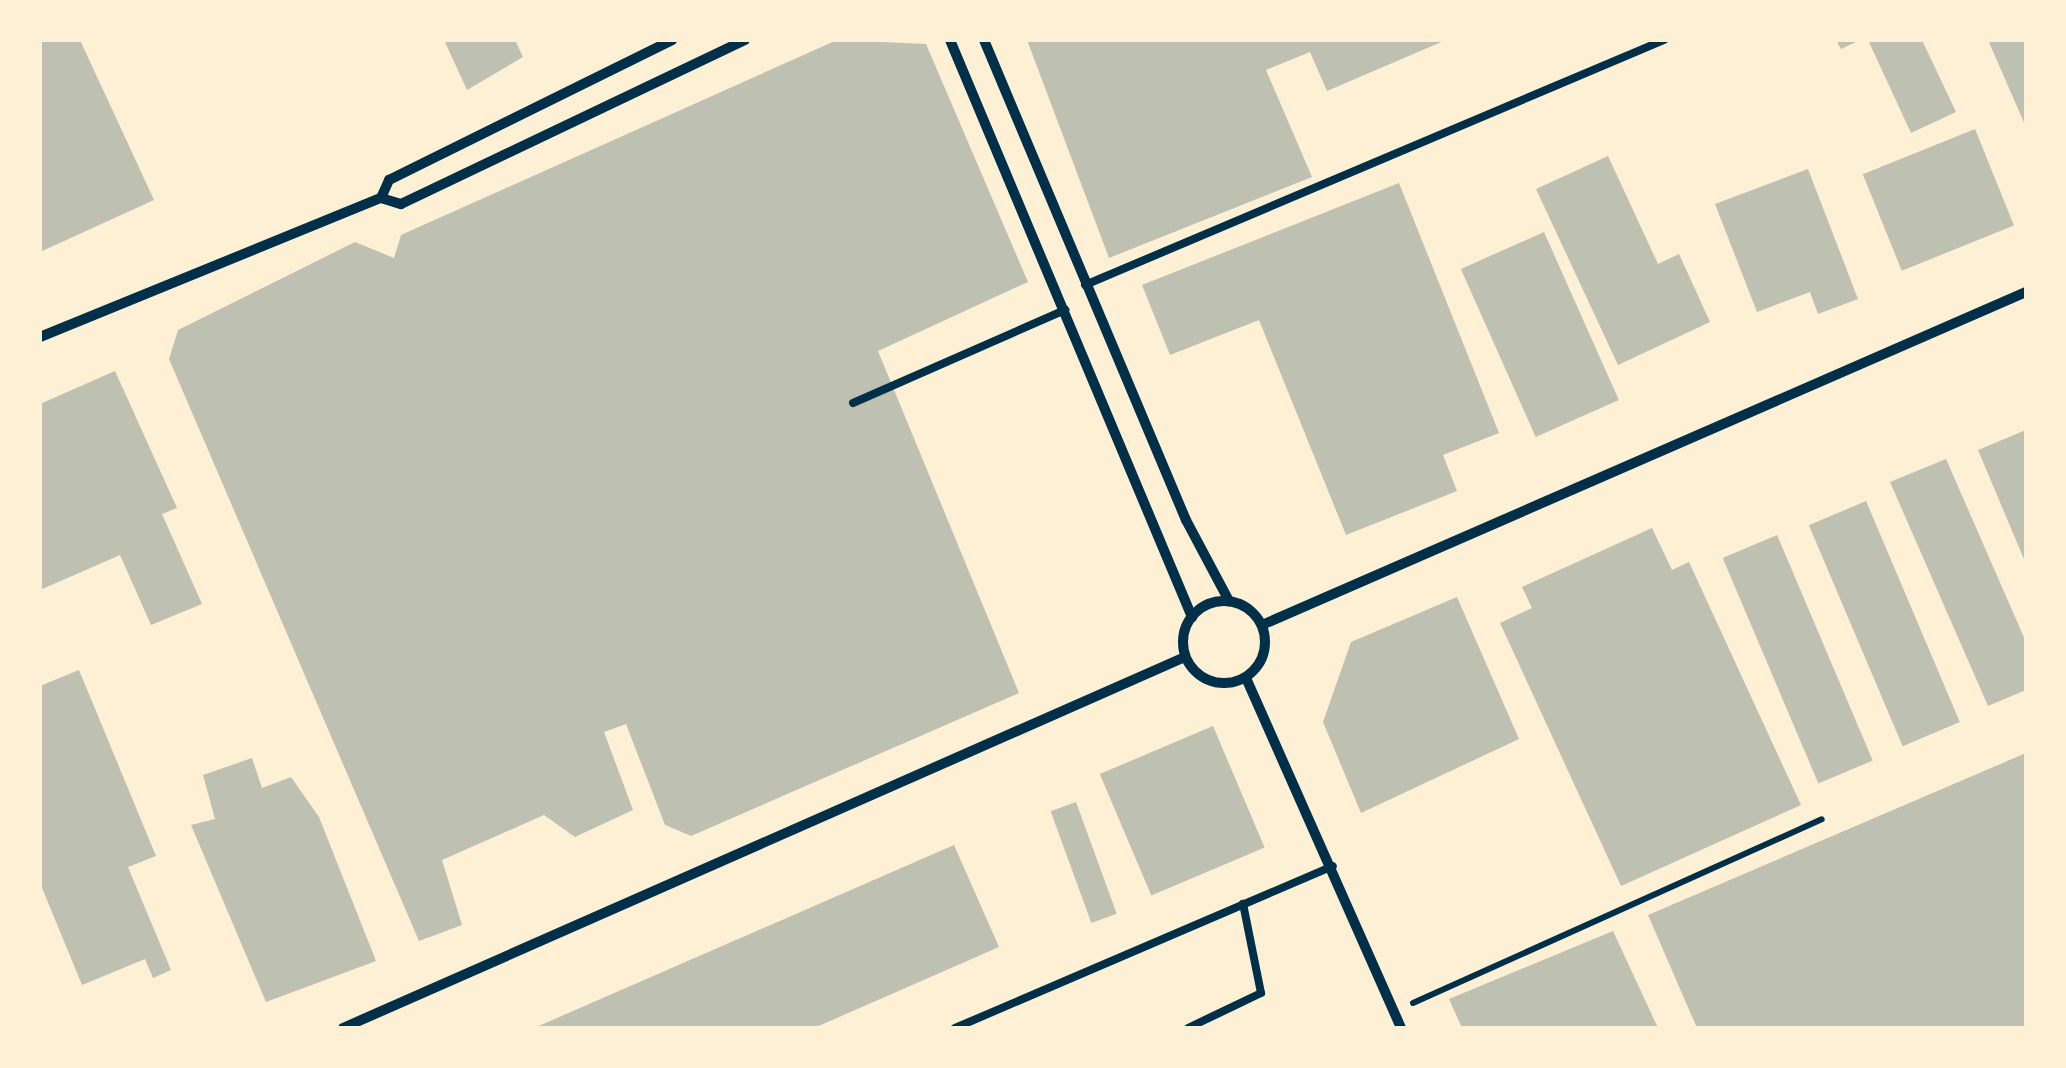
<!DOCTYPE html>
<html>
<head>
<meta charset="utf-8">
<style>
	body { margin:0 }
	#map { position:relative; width:2066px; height:1068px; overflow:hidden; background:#fdf0d5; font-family:"Work Sans",sans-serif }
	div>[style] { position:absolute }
	.building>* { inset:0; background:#bec0b2; transform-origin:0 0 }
	.path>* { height:6px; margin:-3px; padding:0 3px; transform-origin:3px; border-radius:3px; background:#003049 }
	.service>* { height:8px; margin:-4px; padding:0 4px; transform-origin:4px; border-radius:4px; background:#003049 }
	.minor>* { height:10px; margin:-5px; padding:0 5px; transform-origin:5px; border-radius:5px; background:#003049 }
	.minor>.ring { margin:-5px; padding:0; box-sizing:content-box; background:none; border:10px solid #003049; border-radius:50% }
	span { translate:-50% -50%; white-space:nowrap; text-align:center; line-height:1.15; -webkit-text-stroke:8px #fdf0d5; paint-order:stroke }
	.frame { position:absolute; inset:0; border:42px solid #fdf0d5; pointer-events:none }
</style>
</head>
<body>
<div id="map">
	<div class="building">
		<i style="clip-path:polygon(40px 40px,80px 40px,154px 200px,40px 252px)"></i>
		<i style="clip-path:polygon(444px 40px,515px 40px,523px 57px,467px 90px)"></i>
		<i style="clip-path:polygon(837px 40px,926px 44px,1028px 282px,878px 351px,1019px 693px,691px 836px,665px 825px,626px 724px,604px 732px,633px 810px,575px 837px,544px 815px,442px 860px,462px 925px,419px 941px,169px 359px,178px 330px,355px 242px,394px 258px,401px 235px)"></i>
		<i style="clip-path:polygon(1027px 40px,1446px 40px,1327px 91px,1310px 52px,1266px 70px,1312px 177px,1109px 258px)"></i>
		<i style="clip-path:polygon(1836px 40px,1860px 40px,1841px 49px)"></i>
		<i style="clip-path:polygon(1868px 40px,1922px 40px,1956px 112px,1911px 133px)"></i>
		<i style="clip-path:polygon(1988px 40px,2026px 40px,2026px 127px)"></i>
		<i style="left:1975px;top:129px;width:104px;height:121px;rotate:68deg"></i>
		<i style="clip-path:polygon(1608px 156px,1658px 264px,1679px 254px,1710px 322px,1618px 365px,1536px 189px)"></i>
		<i style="clip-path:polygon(1808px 169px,1858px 299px,1818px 314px,1810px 292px,1757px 312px,1715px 204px)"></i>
		<i style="clip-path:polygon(1399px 183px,1499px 433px,1443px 455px,1457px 491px,1346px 535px,1259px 320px,1170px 355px,1142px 285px)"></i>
		<i style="left:1544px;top:232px;width:184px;height:91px;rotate:66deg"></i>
		<i style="clip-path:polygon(115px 371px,177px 508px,162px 514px,202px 604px,151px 625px,120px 555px,40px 590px,40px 404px)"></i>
		<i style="clip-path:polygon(2026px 430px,2026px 564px,1978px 450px)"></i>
		<i style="clip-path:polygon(1946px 459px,2026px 642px,2026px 690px,1988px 706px,1890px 482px)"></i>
		<i style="left:1866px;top:501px;width:240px;height:62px;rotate:67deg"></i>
		<i style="clip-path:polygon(1652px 528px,1672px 570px,1689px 562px,1801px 805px,1621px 886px,1500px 623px,1532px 608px,1522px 587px)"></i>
		<i style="left:1777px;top:535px;width:245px;height:59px;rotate:67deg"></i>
		<i style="clip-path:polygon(1457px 597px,1519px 739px,1361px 813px,1323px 722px,1351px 642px)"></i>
		<i style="clip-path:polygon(79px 670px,156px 856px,128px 867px,171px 970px,153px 978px,145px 959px,82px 985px,40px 883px,40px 686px)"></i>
		<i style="left:1213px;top:726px;width:132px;height:123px;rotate:67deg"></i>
		<i style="clip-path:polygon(2026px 753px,2026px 1028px,1697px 1028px,1648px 915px)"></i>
		<i style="clip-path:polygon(252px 758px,262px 788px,291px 777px,319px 817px,376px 961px,266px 1002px,191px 825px,215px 819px,203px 775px)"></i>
		<i style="left:1076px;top:802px;width:119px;height:27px;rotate:70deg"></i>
		<i style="clip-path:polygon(954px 845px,999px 947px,814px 1028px,534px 1028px)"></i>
		<i style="clip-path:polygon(1613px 931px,1658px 1028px,1462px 1028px,1449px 999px)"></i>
	</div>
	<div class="path">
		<i style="left:1413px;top:1003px;width:448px;rotate:-24.2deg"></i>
	</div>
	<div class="service">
		<i style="left:1085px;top:285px;width:629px;rotate:-22.94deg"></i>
		<i style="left:853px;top:403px;width:232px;rotate:-23.7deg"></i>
		<i style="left:955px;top:1028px;width:411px;rotate:-23.2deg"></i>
		<i style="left:1188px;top:1028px;width:81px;rotate:-25.6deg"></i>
		<i style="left:1261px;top:993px;width:91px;rotate:-101.4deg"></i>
	</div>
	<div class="minor">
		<i style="left:950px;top:40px;width:626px;rotate:67.25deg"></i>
		<i style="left:984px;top:40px;width:521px;rotate:67.18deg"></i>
		<i style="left:1186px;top:520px;width:92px;rotate:62deg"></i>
		<i style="left:381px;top:198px;width:20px;rotate:-66deg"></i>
		<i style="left:389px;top:180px;width:316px;rotate:-26.3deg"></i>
		<i style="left:40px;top:337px;width:368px;rotate:-22.2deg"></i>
		<i style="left:381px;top:198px;width:21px;rotate:17deg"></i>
		<i style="left:401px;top:204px;width:381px;rotate:-25.5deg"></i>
		<i class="ring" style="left:1183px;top:601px;width:72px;height:72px"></i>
		<i style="left:1262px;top:625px;width:833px;rotate:-23.55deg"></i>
		<i style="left:1246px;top:678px;width:383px;rotate:66.1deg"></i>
		<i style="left:343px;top:1028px;width:920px;rotate:-23.78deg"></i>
	</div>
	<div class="frame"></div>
</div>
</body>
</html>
